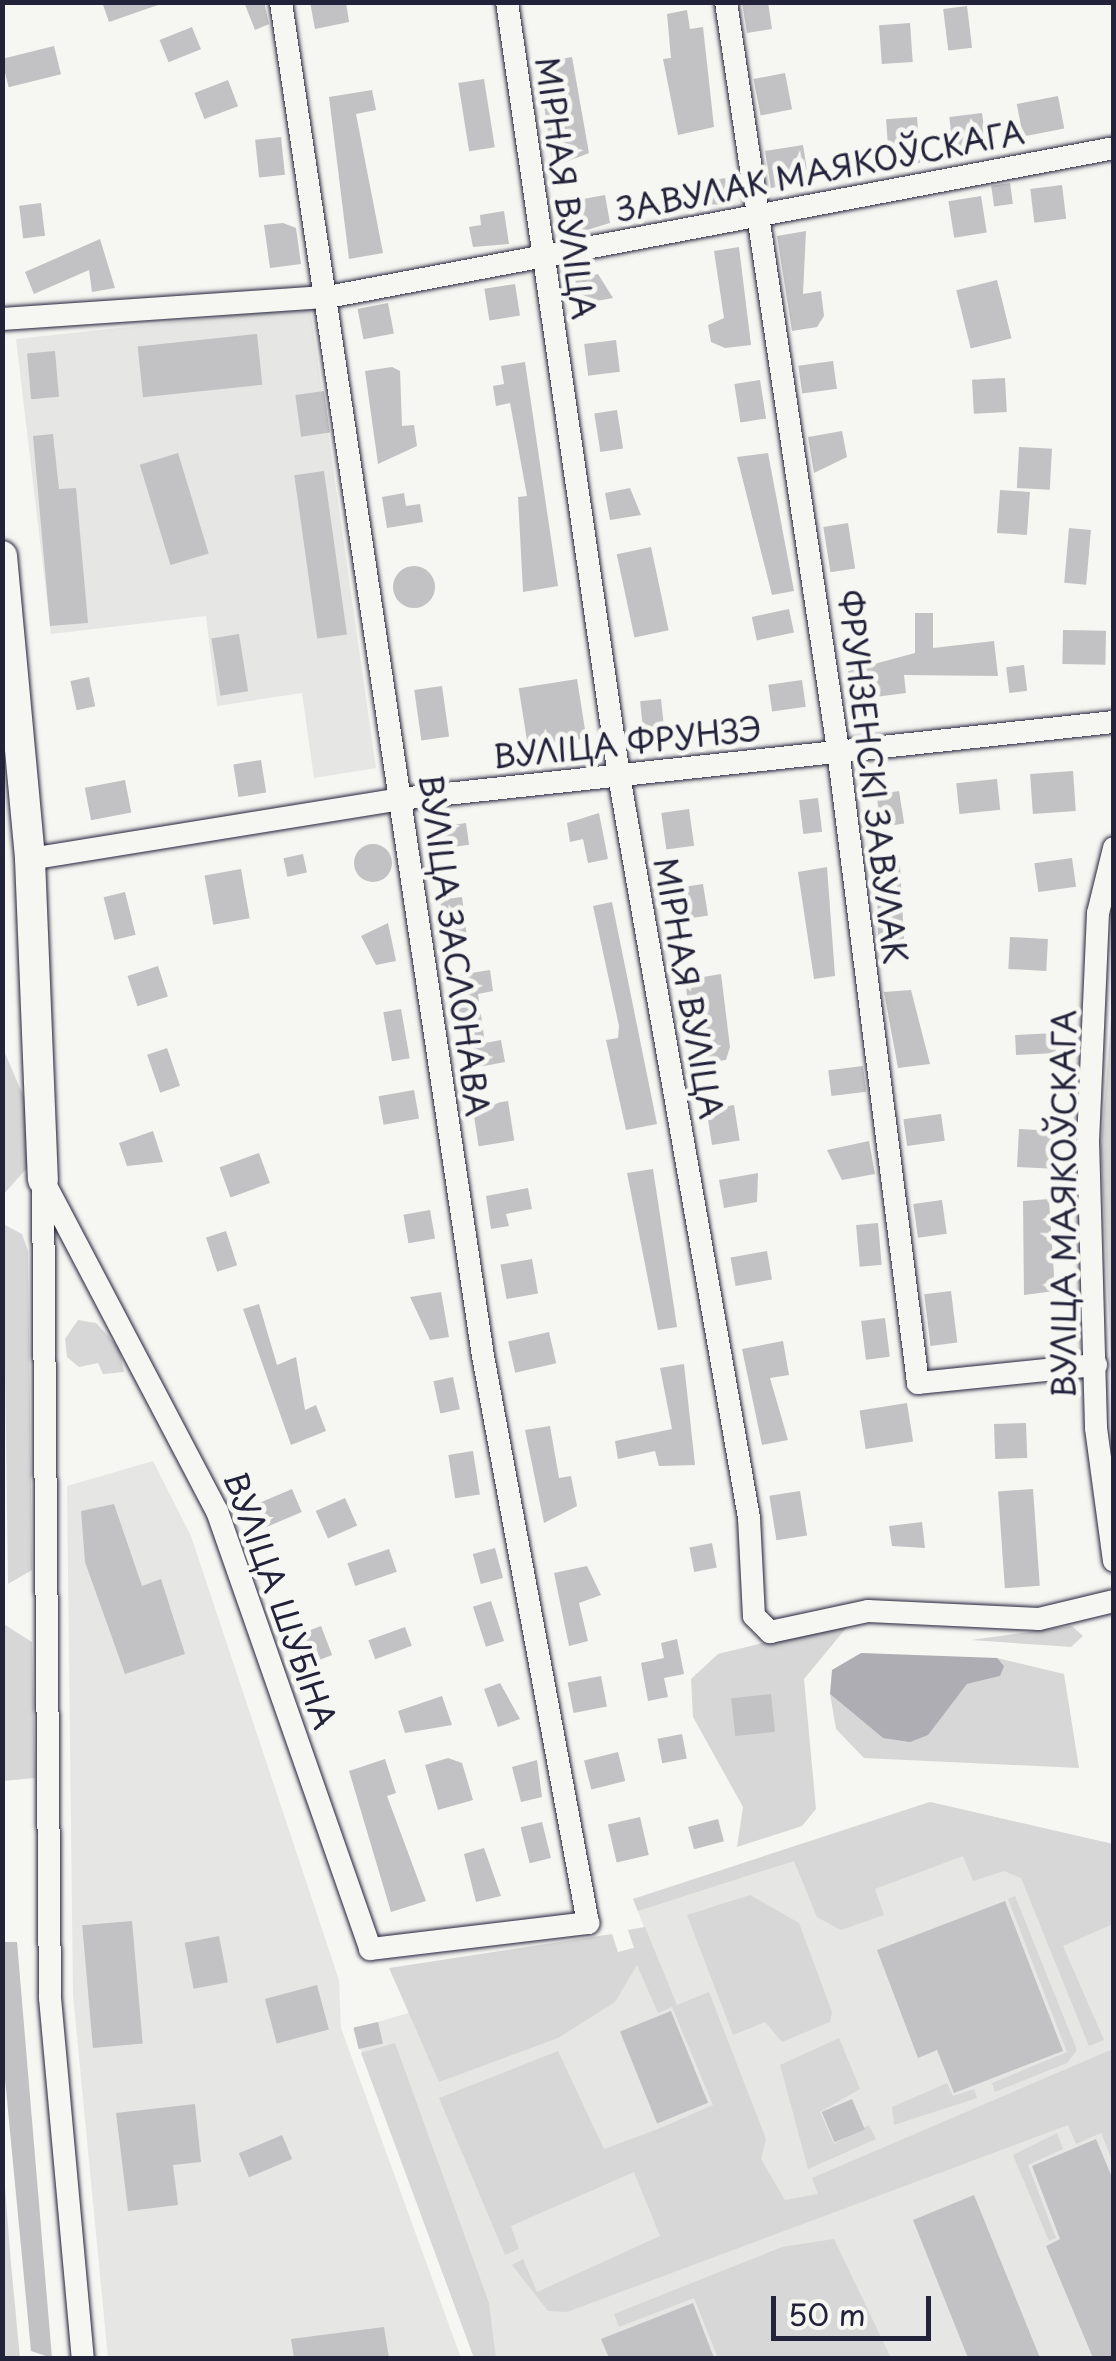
<!DOCTYPE html>
<html>
<head>
<meta charset="utf-8">
<style>
	body { margin:0 }
	#map { position:relative; width:1116px; height:2361px; overflow:hidden; background:#f6f6f2; font-family:"Playpen Sans",sans-serif }
	div>[style] { position:absolute }
	.built>* { inset:0; background:#e6e6e4 }
	.green>* { inset:0; background:#d7d7d7 }
	.water>* { inset:0; background:#adadb3 }
	.building>* { inset:0; background:#c2c2c4; transform-origin:0 0 }
	.round { border-radius:50% }
	.roads { filter:drop-shadow(0 0 2px #22223b) drop-shadow(0 0 2px #22223b) }
	.minor>* { height:22px; margin:-11px; padding:0 11px; transform-origin:11px; border-radius:11px; background:#f6f6f2 }
	.tertiary>* { height:30px; margin:-15px; padding:0 15px; transform-origin:15px; border-radius:15px; background:#f6f6f2 }
	span { translate:-50% -50%; white-space:nowrap; text-align:center; line-height:1.15; -webkit-text-stroke:10px #f6f6f2; paint-order:stroke }
	.street-label { font-size:32px; color:#22223b }
	.frame { position:absolute; inset:0; border:5px solid #22223b; pointer-events:none }
	.scale { position:absolute; left:771px; top:2296px; width:160px; height:45px; box-sizing:border-box; border:5px solid #22223b; border-top:0; padding-left:12px; font-size:30px; line-height:35px; white-space:nowrap; color:#22223b; -webkit-text-stroke:8px #f6f6f2; paint-order:stroke }
</style>
</head>
<body>
<div id="map">
	<div class="built">
		<i style="clip-path:polygon(310px 307px,376px 768px,314px 778px,302px 693px,217px 706px,206px 616px,51px 634px,16px 339px)"></i>
		<i style="clip-path:polygon(153px 1461px,191px 1536px,339px 1980px,341px 2028px,461px 2358px,108px 2358px,73px 1995px,67px 1486px)"></i>
		<i style="clip-path:polygon(930px 1802px,1113px 1844px,1113px 2082px,1085px 2094px,1113px 2164px,1113px 2358px,474px 2358px,353px 2029px,650px 1943px,633px 1899px)"></i>
	</div>
	<div class="green">
		<i style="clip-path:polygon(1113px 992px,1114px 992px,1113px 1406px,1101px 1148px)"></i>
		<i style="clip-path:polygon(2px 1046px,25px 1100px,27px 1168px,3px 1195px)"></i>
		<i style="clip-path:polygon(3px 1224px,22px 1234px,28px 1251px,32px 1570px,8px 1584px)"></i>
		<i style="clip-path:polygon(78px 1320px,96px 1323px,119px 1348px,124px 1372px,103px 1374px,98px 1363px,79px 1367px,67px 1357px,65px 1339px)"></i>
		<i style="clip-path:polygon(852px 1621px,804px 1679px,816px 1809px,802px 1826px,737px 1847px,743px 1807px,693px 1717px,691px 1679px,718px 1654px)"></i>
		<i style="clip-path:polygon(2px 1623px,32px 1642px,35px 1778px,3px 1781px)"></i>
		<i style="clip-path:polygon(1072px 1626px,1083px 1636px,1071px 1647px,971px 1640px)"></i>
		<i style="clip-path:polygon(997px 1658px,1064px 1674px,1079px 1768px,864px 1758px,836px 1729px,830px 1694px,883px 1738px,928px 1734px,967px 1684px,1000px 1676px)"></i>
		<i style="clip-path:polygon(930px 1802px,1113px 1844px,1113px 1924px,1063px 1946px,1104px 2040px,1089px 2046px,1021px 1878px,1004px 1871px,973px 1881px,963px 1856px,875px 1889px,884px 1915px,841px 1930px,817px 1917px,794px 1861px,638px 1911px,633px 1899px)"></i>
		<i style="clip-path:polygon(750px 1895px,799px 1923px,832px 2012px,830px 2022px,782px 2042px,765px 2022px,733px 2035px,687px 1915px)"></i>
		<i style="clip-path:polygon(1015px 1896px,1077px 2050px,1067px 2063px,995px 2092px,992px 2083px,1067px 2052px,1008px 1899px)"></i>
		<i style="clip-path:polygon(645px 1927px,677px 2005px,709px 1992px,766px 2139px,761px 2159px,785px 2200px,818px 2194px,812px 2178px,1113px 2049px,1113px 2164px,1101px 2133px,1076px 2144px,1068px 2125px,567px 2312px,548px 2311px,512px 2265px,523px 2259px,537px 2292px,660px 2236px,634px 2172px,511px 2226px,519px 2249px,505px 2255px,439px 2098px,558px 2051px,604px 2149px,658px 2129px,713px 2105px,672px 2007px,658px 2013px,637px 1965px,615px 2002px,558px 2038px,439px 2082px,389px 1968px,612px 1934px,618px 1952px,634px 1948px,628px 1930px)"></i>
		<i style="clip-path:polygon(839px 2038px,860px 2089px,820px 2112px,834px 2144px,869px 2125px,876px 2139px,808px 2169px,780px 2065px)"></i>
		<i style="clip-path:polygon(395px 2043px,489px 2303px,496px 2358px,474px 2358px,361px 2053px)"></i>
		<i style="clip-path:polygon(947px 2083px,953px 2096px,974px 2089px,977px 2098px,894px 2125px,892px 2107px)"></i>
		<i style="clip-path:polygon(1057px 2133px,1063px 2149px,1028px 2165px,1056px 2238px,1049px 2241px,1013px 2155px)"></i>
		<i style="clip-path:polygon(3px 2161px,11px 2264px,20px 2358px,3px 2358px)"></i>
		<i style="clip-path:polygon(834px 2239px,891px 2358px,718px 2358px,694px 2298px,619px 2327px,614px 2314px,782px 2247px)"></i>
	</div>
	<div class="water">
		<i style="clip-path:polygon(861px 1653px,997px 1658px,1004px 1666px,1000px 1676px,967px 1684px,928px 1735px,910px 1742px,883px 1738px,830px 1694px,832px 1670px)"></i>
	</div>
	<div class="building">
		<i style="clip-path:polygon(102px 2px,158px 2px,158px 5px,109px 22px)"></i>
		<i style="clip-path:polygon(244px 2px,264px 2px,269px 24px,255px 30px)"></i>
		<i style="clip-path:polygon(310px 2px,346px 2px,349px 22px,315px 29px)"></i>
		<i style="clip-path:polygon(742px 2px,768px 2px,772px 29px,747px 33px)"></i>
		<i style="left:967px;top:6px;width:42px;height:24px;rotate:83deg"></i>
		<i style="clip-path:polygon(687px 10px,690px 29px,703px 27px,714px 127px,678px 135px,663px 59px,671px 58px,667px 14px)"></i>
		<i style="left:910px;top:23px;width:39px;height:31px;rotate:86deg"></i>
		<i style="left:192px;top:27px;width:24px;height:35px;rotate:68deg"></i>
		<i style="left:54px;top:46px;width:29px;height:54px;rotate:76deg"></i>
		<i style="clip-path:polygon(572px 57px,589px 153px,553px 167px,538px 63px)"></i>
		<i style="left:785px;top:73px;width:37px;height:32px;rotate:79deg"></i>
		<i style="left:484px;top:79px;width:69px;height:26px;rotate:81deg"></i>
		<i style="left:228px;top:80px;width:28px;height:36px;rotate:69deg"></i>
		<i style="clip-path:polygon(372px 90px,376px 110px,356px 114px,383px 253px,349px 259px,329px 97px)"></i>
		<i style="left:1058px;top:96px;width:33px;height:42px;rotate:79deg"></i>
		<i style="left:982px;top:113px;width:34px;height:33px;rotate:83deg"></i>
		<i style="left:917px;top:117px;width:46px;height:31px;rotate:86deg"></i>
		<i style="left:281px;top:137px;width:38px;height:26px;rotate:84deg"></i>
		<i style="clip-path:polygon(803px 145px,807px 170px,794px 172px,796px 184px,771px 188px,765px 151px)"></i>
		<i style="clip-path:polygon(725px 178px,731px 205px,697px 204px,693px 184px)"></i>
		<i style="left:1010px;top:183px;width:21px;height:19px;rotate:82deg"></i>
		<i style="left:1062px;top:185px;width:34px;height:32px;rotate:83deg"></i>
		<i style="clip-path:polygon(605px 195px,610px 223px,567px 236px,561px 203px)"></i>
		<i style="left:981px;top:196px;width:37px;height:33px;rotate:81deg"></i>
		<i style="left:41px;top:203px;width:33px;height:22px;rotate:83deg"></i>
		<i style="clip-path:polygon(504px 211px,509px 244px,473px 247px,469px 227px,481px 225px,480px 215px)"></i>
		<i style="clip-path:polygon(283px 223px,296px 228px,301px 264px,270px 268px,264px 225px)"></i>
		<i style="clip-path:polygon(806px 231px,803px 294px,821px 291px,824px 316px,817px 327px,792px 331px,777px 236px)"></i>
		<i style="clip-path:polygon(100px 239px,115px 288px,92px 292px,89px 270px,34px 294px,25px 272px)"></i>
		<i style="clip-path:polygon(739px 247px,751px 345px,725px 348px,711px 342px,708px 325px,724px 318px,714px 251px)"></i>
		<i style="clip-path:polygon(598px 274px,613px 298px,580px 304px,575px 279px)"></i>
		<i style="left:997px;top:280px;width:60px;height:42px;rotate:76deg"></i>
		<i style="left:515px;top:284px;width:32px;height:31px;rotate:81deg"></i>
		<i style="left:388px;top:303px;width:31px;height:31px;rotate:79deg"></i>
		<i style="left:257px;top:334px;width:51px;height:120px;rotate:84deg"></i>
		<i style="left:616px;top:340px;width:32px;height:32px;rotate:83deg"></i>
		<i style="left:55px;top:351px;width:46px;height:28px;rotate:85deg"></i>
		<i style="left:833px;top:361px;width:28px;height:35px;rotate:82deg"></i>
		<i style="clip-path:polygon(525px 362px,558px 586px,523px 592px,518px 497px,527px 496px,510px 403px,496px 406px,493px 386px,504px 384px,501px 366px)"></i>
		<i style="clip-path:polygon(392px 367px,400px 371px,402px 426px,414px 425px,417px 446px,378px 464px,365px 371px)"></i>
		<i style="left:1005px;top:378px;width:34px;height:33px;rotate:87deg"></i>
		<i style="left:760px;top:380px;width:39px;height:26px;rotate:81deg"></i>
		<i style="left:324px;top:391px;width:42px;height:29px;rotate:82deg"></i>
		<i style="left:617px;top:410px;width:39px;height:23px;rotate:81deg"></i>
		<i style="clip-path:polygon(842px 431px,847px 457px,814px 473px,808px 437px)"></i>
		<i style="clip-path:polygon(53px 434px,59px 489px,76px 488px,88px 623px,50px 626px,33px 436px)"></i>
		<i style="left:1019px;top:447px;width:33px;height:41px;rotate:3deg"></i>
		<i style="left:178px;top:453px;width:105px;height:40px;rotate:73deg"></i>
		<i style="clip-path:polygon(768px 453px,794px 591px,772px 595px,737px 457px)"></i>
		<i style="left:324px;top:471px;width:165px;height:30px;rotate:82deg"></i>
		<i style="clip-path:polygon(630px 488px,641px 515px,610px 520px,605px 493px)"></i>
		<i style="left:1000px;top:490px;width:30px;height:43px;rotate:4deg"></i>
		<i style="clip-path:polygon(404px 493px,406px 506px,420px 504px,423px 522px,387px 528px,382px 497px)"></i>
		<i style="left:848px;top:523px;width:46px;height:25px;rotate:81deg"></i>
		<i style="left:1069px;top:528px;width:22px;height:55px;rotate:5deg"></i>
		<i style="left:651px;top:547px;width:85px;height:35px;rotate:78deg"></i>
		<i class="round" style="left:393px;top:566px;width:42px;height:42px"></i>
		<i style="left:789px;top:609px;width:24px;height:38px;rotate:78deg"></i>
		<i style="clip-path:polygon(915px 613px,933px 613px,933px 648px,994px 641px,998px 676px,904px 675px,906px 693px,852px 700px,848px 671px,915px 653px)"></i>
		<i style="left:1063px;top:630px;width:43px;height:34px;rotate:1deg"></i>
		<i style="left:239px;top:634px;width:58px;height:28px;rotate:81deg"></i>
		<i style="left:1024px;top:665px;width:26px;height:18px;rotate:83deg"></i>
		<i style="left:89px;top:677px;width:30px;height:19px;rotate:78deg"></i>
		<i style="left:577px;top:679px;width:60px;height:59px;rotate:81deg"></i>
		<i style="left:802px;top:680px;width:27px;height:34px;rotate:82deg"></i>
		<i style="left:442px;top:686px;width:51px;height:28px;rotate:82deg"></i>
		<i style="left:661px;top:699px;width:29px;height:21px;rotate:84deg"></i>
		<i style="left:261px;top:760px;width:33px;height:28px;rotate:81deg"></i>
		<i style="left:1073px;top:771px;width:40px;height:43px;rotate:86deg"></i>
		<i style="left:997px;top:779px;width:31px;height:41px;rotate:84deg"></i>
		<i style="left:125px;top:780px;width:33px;height:41px;rotate:79deg"></i>
		<i style="left:899px;top:791px;width:33px;height:23px;rotate:81deg"></i>
		<i style="left:818px;top:798px;width:34px;height:19px;rotate:83deg"></i>
		<i style="left:689px;top:809px;width:37px;height:28px;rotate:82deg"></i>
		<i style="clip-path:polygon(599px 813px,608px 859px,588px 863px,583px 839px,570px 842px,567px 823px)"></i>
		<i style="left:466px;top:823px;width:22px;height:34px;rotate:82deg"></i>
		<i class="round" style="left:354px;top:844px;width:38px;height:38px"></i>
		<i style="left:303px;top:854px;width:19px;height:20px;rotate:78deg"></i>
		<i style="left:1072px;top:858px;width:29px;height:38px;rotate:82deg"></i>
		<i style="clip-path:polygon(900px 865px,904px 939px,878px 944px,877px 867px)"></i>
		<i style="clip-path:polygon(827px 867px,835px 976px,814px 979px,798px 872px)"></i>
		<i style="left:241px;top:869px;width:50px;height:37px;rotate:80deg"></i>
		<i style="left:703px;top:884px;width:32px;height:31px;rotate:81deg"></i>
		<i style="left:125px;top:892px;width:44px;height:22px;rotate:76deg"></i>
		<i style="left:462px;top:897px;width:39px;height:22px;rotate:83deg"></i>
		<i style="clip-path:polygon(612px 902px,657px 1124px,626px 1130px,606px 1040px,618px 1038px,619px 1026px,593px 906px)"></i>
		<i style="clip-path:polygon(388px 923px,396px 961px,376px 965px,361px 936px)"></i>
		<i style="left:1010px;top:937px;width:38px;height:32px;rotate:3deg"></i>
		<i style="left:158px;top:966px;width:32px;height:32px;rotate:72deg"></i>
		<i style="clip-path:polygon(490px 970px,493px 991px,478px 994px,485px 1043px,501px 1040px,505px 1062px,468px 1069px,452px 976px)"></i>
		<i style="clip-path:polygon(721px 974px,730px 1047px,726px 1060px,696px 1064px,685px 980px)"></i>
		<i style="clip-path:polygon(911px 990px,930px 1064px,898px 1068px,884px 992px)"></i>
		<i style="left:401px;top:1009px;width:50px;height:18px;rotate:80deg"></i>
		<i style="left:1055px;top:1033px;width:20px;height:40px;rotate:87deg"></i>
		<i style="left:167px;top:1048px;width:40px;height:21px;rotate:71deg"></i>
		<i style="left:863px;top:1066px;width:26px;height:35px;rotate:83deg"></i>
		<i style="left:414px;top:1090px;width:29px;height:36px;rotate:80deg"></i>
		<i style="left:508px;top:1101px;width:40px;height:36px;rotate:81deg"></i>
		<i style="left:734px;top:1105px;width:36px;height:28px;rotate:81deg"></i>
		<i style="left:941px;top:1114px;width:27px;height:38px;rotate:82deg"></i>
		<i style="left:1019px;top:1129px;width:36px;height:38px;rotate:3deg"></i>
		<i style="clip-path:polygon(153px 1131px,163px 1162px,127px 1166px,119px 1143px)"></i>
		<i style="clip-path:polygon(869px 1141px,875px 1174px,842px 1180px,827px 1150px)"></i>
		<i style="left:259px;top:1153px;width:32px;height:42px;rotate:70deg"></i>
		<i style="clip-path:polygon(653px 1169px,677px 1327px,658px 1330px,627px 1173px)"></i>
		<i style="clip-path:polygon(758px 1173px,757px 1202px,724px 1208px,719px 1180px)"></i>
		<i style="clip-path:polygon(528px 1188px,532px 1209px,506px 1214px,509px 1226px,491px 1229px,486px 1196px)"></i>
		<i style="clip-path:polygon(1049px 1199px,1055px 1291px,1024px 1295px,1023px 1201px)"></i>
		<i style="left:942px;top:1200px;width:34px;height:29px;rotate:82deg"></i>
		<i style="left:430px;top:1210px;width:29px;height:27px;rotate:80deg"></i>
		<i style="left:878px;top:1223px;width:42px;height:22px;rotate:85deg"></i>
		<i style="left:226px;top:1231px;width:36px;height:21px;rotate:72deg"></i>
		<i style="left:767px;top:1251px;width:29px;height:37px;rotate:80deg"></i>
		<i style="left:532px;top:1259px;width:35px;height:32px;rotate:80deg"></i>
		<i style="left:951px;top:1291px;width:52px;height:27px;rotate:83deg"></i>
		<i style="clip-path:polygon(441px 1292px,449px 1337px,430px 1340px,410px 1297px)"></i>
		<i style="clip-path:polygon(259px 1304px,277px 1365px,296px 1357px,305px 1410px,316px 1405px,326px 1431px,291px 1445px,243px 1309px)"></i>
		<i style="left:885px;top:1318px;width:39px;height:24px;rotate:83deg"></i>
		<i style="left:549px;top:1332px;width:32px;height:42px;rotate:77deg"></i>
		<i style="clip-path:polygon(783px 1341px,789px 1375px,770px 1378px,788px 1440px,762px 1445px,742px 1349px)"></i>
		<i style="clip-path:polygon(684px 1364px,695px 1465px,659px 1466px,655px 1451px,618px 1459px,615px 1441px,672px 1429px,660px 1368px)"></i>
		<i style="left:453px;top:1377px;width:33px;height:20px;rotate:78deg"></i>
		<i style="left:907px;top:1403px;width:39px;height:48px;rotate:81deg"></i>
		<i style="left:1026px;top:1423px;width:35px;height:32px;rotate:88deg"></i>
		<i style="clip-path:polygon(550px 1426px,559px 1478px,571px 1476px,577px 1506px,544px 1523px,525px 1430px)"></i>
		<i style="left:473px;top:1451px;width:44px;height:25px;rotate:81deg"></i>
		<i style="left:292px;top:1489px;width:25px;height:47px;rotate:67deg"></i>
		<i style="left:1033px;top:1489px;width:97px;height:35px;rotate:86deg"></i>
		<i style="left:800px;top:1491px;width:45px;height:31px;rotate:81deg"></i>
		<i style="left:345px;top:1498px;width:30px;height:32px;rotate:66deg"></i>
		<i style="clip-path:polygon(114px 1504px,142px 1586px,161px 1579px,185px 1654px,125px 1674px,85px 1562px,81px 1511px)"></i>
		<i style="clip-path:polygon(922px 1522px,925px 1548px,892px 1546px,889px 1526px)"></i>
		<i style="left:712px;top:1543px;width:25px;height:23px;rotate:79deg"></i>
		<i style="left:495px;top:1548px;width:31px;height:23px;rotate:75deg"></i>
		<i style="left:389px;top:1549px;width:24px;height:44px;rotate:71deg"></i>
		<i style="clip-path:polygon(587px 1566px,601px 1595px,579px 1603px,588px 1641px,569px 1646px,554px 1573px)"></i>
		<i style="left:491px;top:1601px;width:42px;height:19px;rotate:72deg"></i>
		<i style="left:321px;top:1626px;width:31px;height:32px;rotate:69deg"></i>
		<i style="left:405px;top:1627px;width:20px;height:39px;rotate:70deg"></i>
		<i style="clip-path:polygon(677px 1639px,684px 1674px,664px 1678px,668px 1697px,648px 1701px,641px 1663px,664px 1658px,661px 1643px)"></i>
		<i style="left:601px;top:1676px;width:31px;height:34px;rotate:79deg"></i>
		<i style="clip-path:polygon(500px 1683px,520px 1719px,498px 1727px,484px 1689px)"></i>
		<i style="left:771px;top:1694px;width:38px;height:40px;rotate:84deg"></i>
		<i style="clip-path:polygon(442px 1696px,452px 1725px,405px 1733px,398px 1711px)"></i>
		<i style="left:682px;top:1734px;width:25px;height:25px;rotate:79deg"></i>
		<i style="left:618px;top:1752px;width:30px;height:35px;rotate:76deg"></i>
		<i style="clip-path:polygon(448px 1758px,462px 1763px,473px 1800px,438px 1810px,425px 1765px)"></i>
		<i style="clip-path:polygon(385px 1759px,396px 1793px,387px 1796px,426px 1901px,391px 1912px,349px 1771px)"></i>
		<i style="clip-path:polygon(537px 1760px,542px 1797px,521px 1802px,512px 1767px)"></i>
		<i style="left:640px;top:1817px;width:39px;height:33px;rotate:77deg"></i>
		<i style="left:718px;top:1819px;width:23px;height:31px;rotate:75deg"></i>
		<i style="left:542px;top:1822px;width:37px;height:22px;rotate:76deg"></i>
		<i style="clip-path:polygon(484px 1848px,501px 1896px,476px 1902px,464px 1854px)"></i>
		<i style="clip-path:polygon(1005px 1901px,1063px 2051px,954px 2093px,937px 2050px,918px 2058px,877px 1950px)"></i>
		<i style="left:132px;top:1921px;width:123px;height:50px;rotate:85deg"></i>
		<i style="left:219px;top:1936px;width:47px;height:35px;rotate:79deg"></i>
		<i style="clip-path:polygon(2px 1942px,17px 1942px,52px 2358px,31px 2351px,2px 2048px)"></i>
		<i style="left:317px;top:1985px;width:46px;height:54px;rotate:75deg"></i>
		<i style="left:671px;top:2011px;width:99px;height:55px;rotate:68deg"></i>
		<i style="left:378px;top:2022px;width:22px;height:25px;rotate:77deg"></i>
		<i style="left:852px;top:2099px;width:33px;height:33px;rotate:67deg"></i>
		<i style="clip-path:polygon(195px 2104px,201px 2162px,173px 2165px,178px 2205px,128px 2211px,116px 2113px)"></i>
		<i style="left:282px;top:2135px;width:26px;height:47px;rotate:67deg"></i>
		<i style="clip-path:polygon(1096px 2139px,1114px 2182px,1114px 2358px,1093px 2358px,1046px 2246px,1060px 2239px,1032px 2166px)"></i>
		<i style="clip-path:polygon(974px 2195px,1040px 2358px,968px 2358px,913px 2220px)"></i>
		<i style="clip-path:polygon(693px 2303px,714px 2358px,609px 2358px,601px 2339px)"></i>
		<i style="clip-path:polygon(384px 2327px,389px 2358px,294px 2358px,291px 2339px)"></i>
	</div>
	<div class="roads">
		<div class="minor">
			<i style="left:507px;top:2px;width:782px;rotate:81.77deg"></i>
			<i style="left:619px;top:776px;width:753px;rotate:80.06deg"></i>
			<i style="left:749px;top:1518px;width:98px;rotate:87.1deg"></i>
			<i style="left:754px;top:1616px;width:23px;rotate:45deg"></i>
			<i style="left:770px;top:1632px;width:100px;rotate:-12.1deg"></i>
			<i style="left:868px;top:1611px;width:171px;rotate:2.7deg"></i>
			<i style="left:1039px;top:1619px;width:77px;rotate:-13.5deg"></i>
			<i style="left:726px;top:2px;width:756px;rotate:81.48deg"></i>
			<i style="left:838px;top:750px;width:638px;rotate:82.8deg"></i>
			<i style="left:918px;top:1383px;width:179px;rotate:-5.8deg"></i>
			<i style="left:2px;top:319px;width:327px;rotate:-3.9deg"></i>
			<i style="left:328px;top:297px;width:800px;rotate:-10.73deg"></i>
			<i style="left:1114px;top:848px;width:67px;rotate:103.8deg"></i>
			<i style="left:1098px;top:913px;width:227px;rotate:92.5deg"></i>
			<i style="left:1088px;top:1140px;width:288px;rotate:88.4deg"></i>
			<i style="left:1096px;top:1428px;width:134px;rotate:82.3deg"></i>
			<i style="left:30px;top:859px;width:375px;rotate:-9.2deg"></i>
			<i style="left:400px;top:799px;width:718px;rotate:-6.16deg"></i>
			<i style="left:43px;top:1180px;width:374px;rotate:62.3deg"></i>
			<i style="left:217px;top:1511px;width:464px;rotate:70.7deg"></i>
			<i style="left:370px;top:1949px;width:220px;rotate:-6.8deg"></i>
			<i style="left:588px;top:1923px;width:577px;rotate:-100.49deg"></i>
			<i style="left:483px;top:1356px;width:1369px;rotate:-98.49deg"></i>
			<i style="left:43px;top:1184px;width:814px;rotate:89.51deg"></i>
			<i style="left:50px;top:1998px;width:362px;rotate:84.8deg"></i>
		</div>
		<div class="tertiary">
			<i style="left:2px;top:556px;width:304px;rotate:84.7deg"></i>
			<i style="left:30px;top:859px;width:321px;rotate:87.7deg"></i>
		</div>
	</div>
	<div class="street-label">
		<span style="left:820px;top:170px;rotate:-11deg">ЗАВУЛАК МАЯКОЎСКАГА</span>
		<span style="left:566px;top:188px;rotate:82deg">МІРНАЯ ВУЛІЦА</span>
		<span style="left:627px;top:742px;rotate:-6deg">ВУЛІЦА ФРУНЗЭ</span>
		<span style="left:873px;top:777px;rotate:83deg">ФРУНЗЕНСКІ ЗАВУЛАК</span>
		<span style="left:455px;top:945px;rotate:82deg">ВУЛІЦА ЗАСЛОНАВА</span>
		<span style="left:689px;top:988px;rotate:80deg">МІРНАЯ ВУЛІЦА</span>
		<span style="left:1063px;top:1204px;rotate:-90deg">ВУЛІЦА МАЯКОЎСКАГА</span>
		<span style="left:281px;top:1600px;rotate:70deg">ВУЛІЦА ШУБІНА</span>
	</div>
	<div class="frame"></div>
	<div class="scale">50 m</div>
</div>
</body>
</html>
